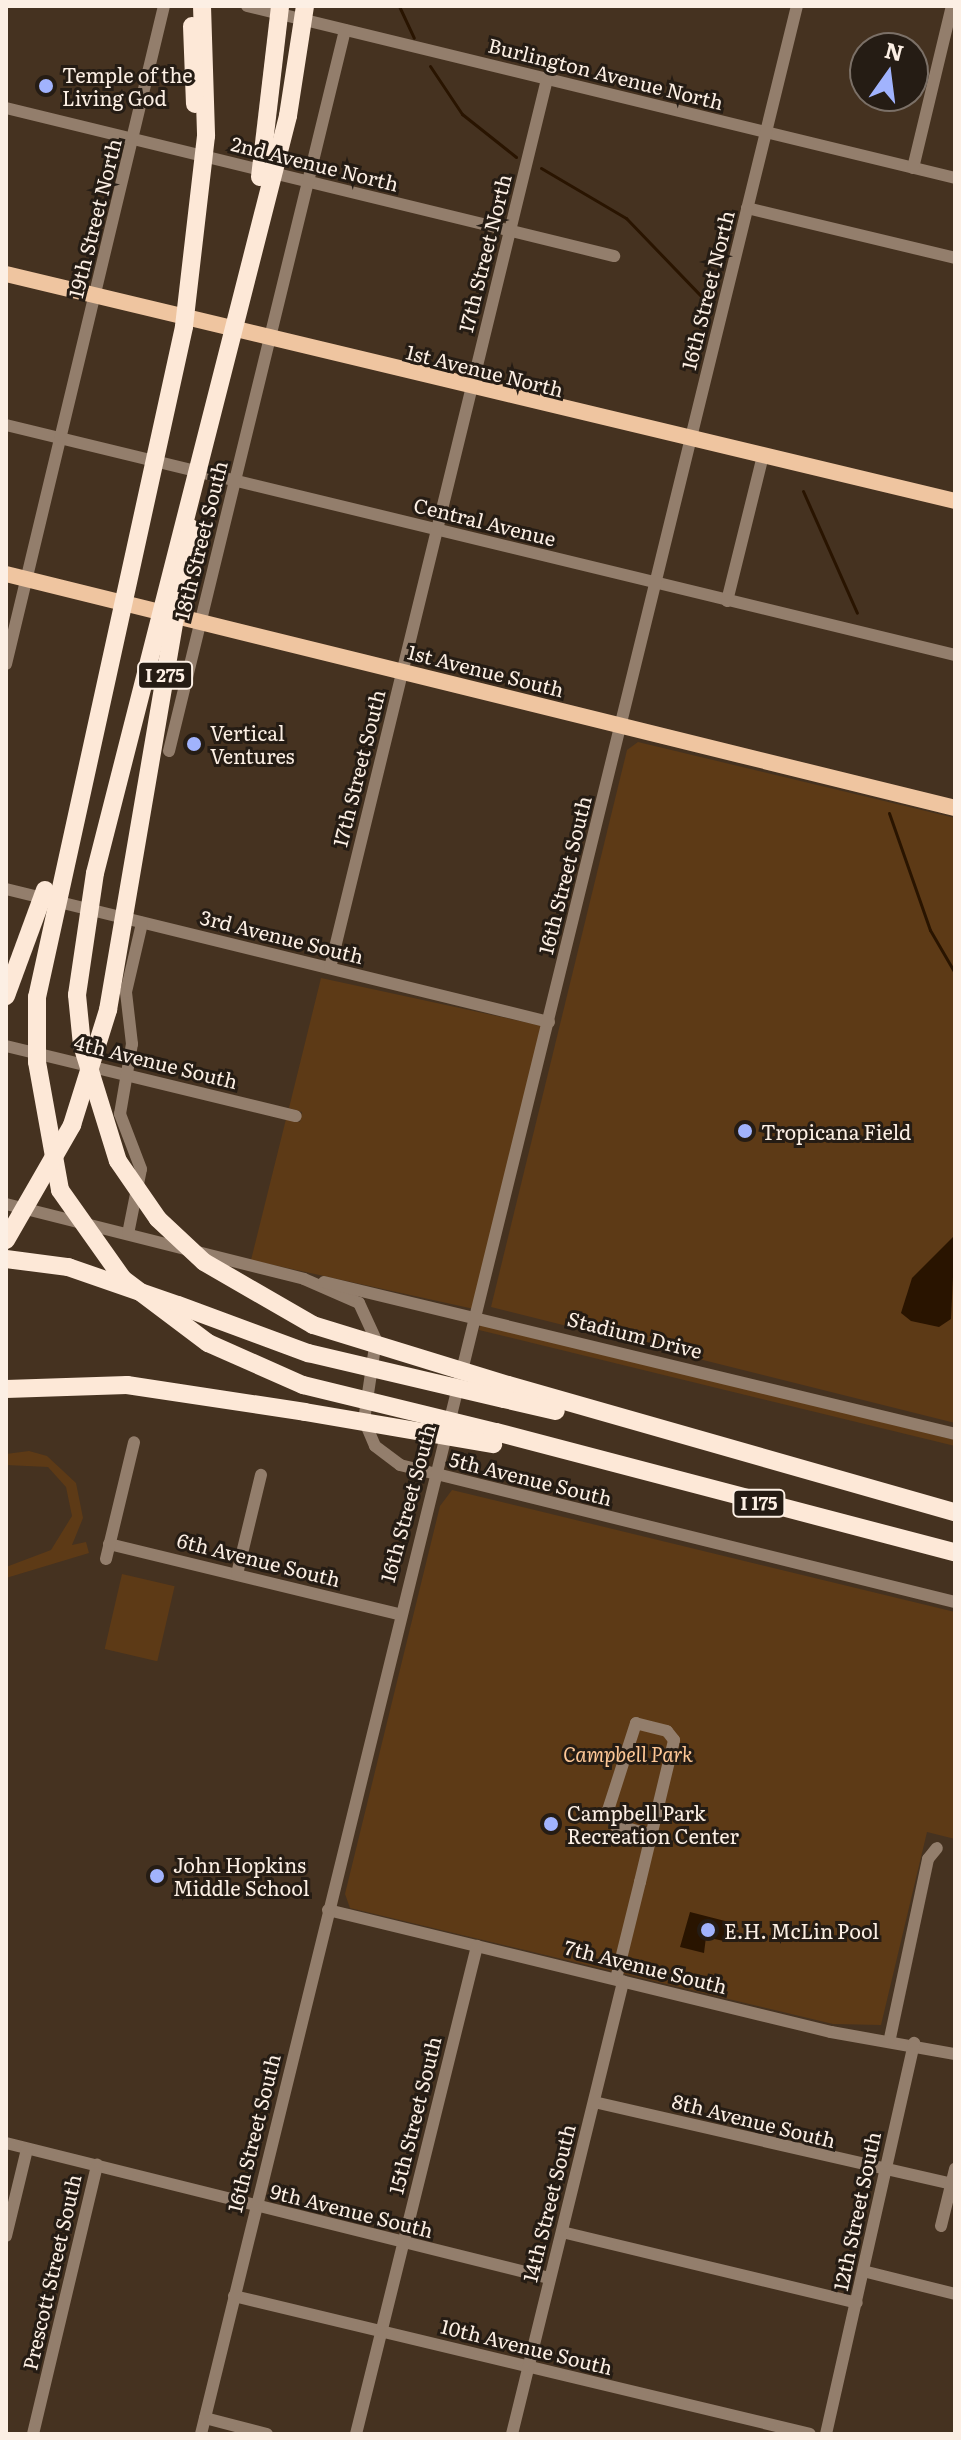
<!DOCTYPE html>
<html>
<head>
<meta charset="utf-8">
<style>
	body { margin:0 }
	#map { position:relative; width:961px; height:2440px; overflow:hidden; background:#453220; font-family:Literata,serif }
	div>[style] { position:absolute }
	.green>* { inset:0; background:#5d3a16; transform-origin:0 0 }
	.water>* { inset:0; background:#291400 }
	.stream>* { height:3px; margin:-1.5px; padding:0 1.5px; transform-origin:1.5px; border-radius:1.5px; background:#291400 }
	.minor>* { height:12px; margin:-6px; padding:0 6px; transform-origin:6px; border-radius:6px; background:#937e6c }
	.major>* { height:16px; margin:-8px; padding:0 8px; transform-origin:8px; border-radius:8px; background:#efc5a0 }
	.highway>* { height:18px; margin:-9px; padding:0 9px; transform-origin:9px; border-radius:9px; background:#fde8d7 }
	.highway-bridge>* { height:18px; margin:-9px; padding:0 9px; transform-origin:9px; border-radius:9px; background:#fde8d7 }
	.dots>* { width:22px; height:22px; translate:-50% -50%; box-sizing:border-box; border:4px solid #251c14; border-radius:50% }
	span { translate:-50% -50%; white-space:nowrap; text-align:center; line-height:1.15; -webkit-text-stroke:6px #251c14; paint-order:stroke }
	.shield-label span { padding:2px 6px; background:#251c14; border:2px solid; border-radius:6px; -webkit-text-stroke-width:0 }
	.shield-label { font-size:18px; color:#fcefe4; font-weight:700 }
	.street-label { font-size:20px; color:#fcefe4 }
	.poi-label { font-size:20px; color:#fcefe4 }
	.left { translate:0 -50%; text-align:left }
	.park-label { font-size:20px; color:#fec796; font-style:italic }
	.frame { position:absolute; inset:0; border:8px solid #fcefe4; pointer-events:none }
	.north { position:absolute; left:849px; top:32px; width:80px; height:80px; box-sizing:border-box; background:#251c14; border:2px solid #7b7067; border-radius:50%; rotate:14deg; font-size:22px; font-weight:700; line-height:32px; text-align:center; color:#fcefe4 }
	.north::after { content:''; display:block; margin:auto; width:28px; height:36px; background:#a1b3fd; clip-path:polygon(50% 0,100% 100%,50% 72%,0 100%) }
</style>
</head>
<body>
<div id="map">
	<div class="green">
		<i style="clip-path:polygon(638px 742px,955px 818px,955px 1423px,491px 1307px,627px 750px)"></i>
		<i style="clip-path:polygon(321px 978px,543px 1026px,474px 1309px,251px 1260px,286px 1119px,300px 1122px,302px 1112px,289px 1108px)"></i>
		<i style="clip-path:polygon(481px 1323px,955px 1440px,955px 1446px,479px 1330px)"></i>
		<i style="clip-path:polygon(29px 1451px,47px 1456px,76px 1483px,83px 1518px,72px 1545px,86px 1542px,89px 1553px,6px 1578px,6px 1567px,51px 1550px,72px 1516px,66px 1487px,48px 1467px,6px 1465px,6px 1454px)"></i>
		<i style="clip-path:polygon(452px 1490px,955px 1612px,955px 1839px,927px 1832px,881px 2025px,833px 2024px,350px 1908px,345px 1894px,440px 1506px)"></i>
		<i style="left:122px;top:1574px;width:54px;height:77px;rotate:13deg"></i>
	</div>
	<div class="water">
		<i style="clip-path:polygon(955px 1235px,951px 1319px,939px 1327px,911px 1321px,901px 1313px,912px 1278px)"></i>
		<i style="clip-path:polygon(690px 1912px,733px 1923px,728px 1942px,706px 1937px,704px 1953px,680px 1947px)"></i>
	</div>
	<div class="stream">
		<i style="left:399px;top:6px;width:35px;rotate:65deg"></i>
		<i style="left:430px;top:66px;width:58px;rotate:56.3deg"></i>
		<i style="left:462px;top:114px;width:69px;rotate:38.5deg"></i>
		<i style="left:541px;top:168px;width:99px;rotate:30.5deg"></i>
		<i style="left:626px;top:218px;width:107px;rotate:46.1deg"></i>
		<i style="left:803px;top:491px;width:133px;rotate:66.1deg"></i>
		<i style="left:889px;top:813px;width:124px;rotate:70.7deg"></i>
		<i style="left:930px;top:930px;width:50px;rotate:59.8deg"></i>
	</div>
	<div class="minor">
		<i style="left:247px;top:6px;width:729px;rotate:13.65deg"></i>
		<i style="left:6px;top:108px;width:626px;rotate:13.68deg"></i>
		<i style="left:913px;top:168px;width:167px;rotate:-76.5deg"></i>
		<i style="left:747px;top:208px;width:214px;rotate:13.5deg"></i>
		<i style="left:6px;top:425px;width:976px;rotate:13.62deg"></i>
		<i style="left:727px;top:601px;width:149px;rotate:-76.1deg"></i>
		<i style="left:6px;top:664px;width:677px;rotate:-76.5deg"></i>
		<i style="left:169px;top:751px;width:742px;rotate:-76.28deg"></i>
		<i style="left:6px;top:889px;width:559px;rotate:13.76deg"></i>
		<i style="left:330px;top:968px;width:915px;rotate:-76.28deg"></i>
		<i style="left:6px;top:1046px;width:298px;rotate:13.6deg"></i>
		<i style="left:6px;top:1204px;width:307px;rotate:14.1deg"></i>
		<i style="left:304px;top:1279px;width:60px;rotate:23.6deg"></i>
		<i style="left:359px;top:1303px;width:41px;rotate:65.3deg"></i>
		<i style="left:376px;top:1340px;width:81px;rotate:98.5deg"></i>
		<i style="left:364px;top:1420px;width:28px;rotate:67deg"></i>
		<i style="left:375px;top:1446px;width:31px;rotate:37deg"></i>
		<i style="left:400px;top:1465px;width:572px;rotate:13.87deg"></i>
		<i style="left:128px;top:1234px;width:66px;rotate:-78.7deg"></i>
		<i style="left:141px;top:1169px;width:59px;rotate:-110.9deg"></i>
		<i style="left:120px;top:1114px;width:71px;rotate:-80.3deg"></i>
		<i style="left:132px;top:1044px;width:52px;rotate:-96.6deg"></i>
		<i style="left:126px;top:992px;width:71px;rotate:-76.9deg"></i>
		<i style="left:324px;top:1282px;width:649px;rotate:13.54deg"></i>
		<i style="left:109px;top:1544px;width:297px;rotate:13.6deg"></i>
		<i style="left:106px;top:1559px;width:120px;rotate:-76.5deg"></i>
		<i style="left:237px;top:1574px;width:102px;rotate:-76.4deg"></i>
		<i style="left:328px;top:1910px;width:518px;rotate:13.63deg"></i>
		<i style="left:831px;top:2032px;width:126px;rotate:10.1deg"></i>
		<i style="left:616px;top:1979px;width:100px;rotate:-76.1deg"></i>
		<i style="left:640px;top:1882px;width:146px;rotate:-76.5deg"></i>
		<i style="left:674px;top:1740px;width:11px;rotate:-128deg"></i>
		<i style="left:667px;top:1731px;width:32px;rotate:-166deg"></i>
		<i style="left:636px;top:1723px;width:91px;rotate:107.8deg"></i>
		<i style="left:608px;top:1810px;width:17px;rotate:65deg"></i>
		<i style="left:615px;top:1825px;width:38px;rotate:15deg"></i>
		<i style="left:890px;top:2038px;width:183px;rotate:-78deg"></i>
		<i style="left:928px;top:1859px;width:14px;rotate:-51deg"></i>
		<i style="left:594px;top:2102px;width:366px;rotate:12.9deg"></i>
		<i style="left:6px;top:2143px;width:560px;rotate:13.96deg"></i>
		<i style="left:941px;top:2226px;width:59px;rotate:-76.2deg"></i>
		<i style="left:562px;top:2232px;width:303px;rotate:13.5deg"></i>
		<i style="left:6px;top:2236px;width:89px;rotate:-76.4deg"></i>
		<i style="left:867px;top:2272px;width:91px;rotate:14deg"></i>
		<i style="left:234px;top:2296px;width:592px;rotate:13.47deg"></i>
		<i style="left:205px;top:2418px;width:64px;rotate:14.5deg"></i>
		<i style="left:33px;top:2434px;width:277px;rotate:-76.6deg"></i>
		<i style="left:201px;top:2434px;width:2500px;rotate:-76.21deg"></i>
		<i style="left:356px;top:2434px;width:503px;rotate:-76.07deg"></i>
		<i style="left:512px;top:2434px;width:466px;rotate:-76.2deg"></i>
		<i style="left:826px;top:2434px;width:401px;rotate:-77.3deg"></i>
	</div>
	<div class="major">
		<i style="left:6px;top:274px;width:976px;rotate:13.45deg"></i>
		<i style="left:6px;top:574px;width:977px;rotate:13.85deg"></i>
	</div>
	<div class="highway">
		<i style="left:6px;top:1259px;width:63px;rotate:7.4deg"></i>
		<i style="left:68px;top:1267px;width:116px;rotate:19.1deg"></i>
		<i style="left:508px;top:1385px;width:465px;rotate:15.9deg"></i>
		<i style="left:6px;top:1389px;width:121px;rotate:-1.9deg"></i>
		<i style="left:127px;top:1385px;width:180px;rotate:8.6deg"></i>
		<i style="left:504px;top:1399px;width:53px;rotate:13deg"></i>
		<i style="left:496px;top:1432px;width:474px;rotate:14.7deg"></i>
	</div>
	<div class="highway-bridge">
		<i style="left:202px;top:6px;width:130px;rotate:88.2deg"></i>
		<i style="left:206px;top:136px;width:192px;rotate:96.6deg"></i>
		<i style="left:184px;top:327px;width:686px;rotate:102.37deg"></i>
		<i style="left:37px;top:997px;width:65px;rotate:90deg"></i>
		<i style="left:37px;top:1062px;width:130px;rotate:79.8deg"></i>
		<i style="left:60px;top:1190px;width:109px;rotate:54.7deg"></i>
		<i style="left:123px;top:1279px;width:106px;rotate:37deg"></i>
		<i style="left:208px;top:1343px;width:104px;rotate:23.9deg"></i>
		<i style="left:303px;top:1385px;width:199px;rotate:13.7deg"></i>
		<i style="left:305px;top:6px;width:111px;rotate:98.8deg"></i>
		<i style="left:288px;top:116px;width:781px;rotate:104.3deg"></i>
		<i style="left:95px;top:873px;width:123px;rotate:98.4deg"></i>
		<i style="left:77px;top:995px;width:50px;rotate:84.3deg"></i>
		<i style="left:82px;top:1045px;width:121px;rotate:72.8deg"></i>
		<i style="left:118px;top:1161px;width:70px;rotate:55.4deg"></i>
		<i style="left:158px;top:1219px;width:63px;rotate:43.1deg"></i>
		<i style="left:204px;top:1262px;width:126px;rotate:30deg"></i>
		<i style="left:313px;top:1325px;width:204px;rotate:17.1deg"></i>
		<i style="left:192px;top:26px;width:78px;rotate:87.8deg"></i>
		<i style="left:260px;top:177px;width:172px;rotate:-83.3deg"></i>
		<i style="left:6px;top:996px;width:113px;rotate:-69.8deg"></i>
		<i style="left:6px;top:1240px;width:133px;rotate:-60.1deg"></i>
		<i style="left:72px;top:1125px;width:121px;rotate:-72.6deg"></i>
		<i style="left:108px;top:1010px;width:489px;rotate:-80.3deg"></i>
		<i style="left:178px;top:1305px;width:139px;rotate:20.3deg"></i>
		<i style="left:308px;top:1353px;width:201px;rotate:13.2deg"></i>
		<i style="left:305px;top:1412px;width:191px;rotate:9.7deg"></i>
	</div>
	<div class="dots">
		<i style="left:46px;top:86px;background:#a1b3fd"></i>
		<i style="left:194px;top:744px;background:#a1b3fd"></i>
		<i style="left:745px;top:1131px;background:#a1b3fd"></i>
		<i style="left:551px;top:1824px;background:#a1b3fd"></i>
		<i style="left:157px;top:1876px;background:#a1b3fd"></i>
		<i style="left:708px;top:1930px;background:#a1b3fd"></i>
	</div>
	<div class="shield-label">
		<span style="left:165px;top:675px">I 275</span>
		<span style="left:759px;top:1503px">I 175</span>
	</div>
	<div class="street-label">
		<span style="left:606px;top:73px;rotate:14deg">Burlington Avenue North</span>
		<span style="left:315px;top:163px;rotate:14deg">2nd Avenue North</span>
		<span style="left:94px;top:218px;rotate:-76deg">19th Street North</span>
		<span style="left:484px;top:253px;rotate:-76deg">17th Street North</span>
		<span style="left:707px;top:290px;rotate:-76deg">16th Street North</span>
		<span style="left:485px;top:370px;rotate:14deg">1st Avenue North</span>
		<span style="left:485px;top:521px;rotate:14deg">Central Avenue</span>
		<span style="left:200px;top:540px;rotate:-76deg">18th Street South</span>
		<span style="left:486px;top:670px;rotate:14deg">1st Avenue South</span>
		<span style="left:358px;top:768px;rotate:-76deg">17th Street South</span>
		<span style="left:564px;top:875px;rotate:-76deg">16th Street South</span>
		<span style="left:282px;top:936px;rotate:14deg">3rd Avenue South</span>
		<span style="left:156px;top:1061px;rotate:14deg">4th Avenue South</span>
		<span style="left:635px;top:1334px;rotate:14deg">Stadium Drive</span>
		<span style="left:531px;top:1478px;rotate:14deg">5th Avenue South</span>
		<span style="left:407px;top:1503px;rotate:-75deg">16th Street South</span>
		<span style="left:259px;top:1559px;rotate:14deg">6th Avenue South</span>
		<span style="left:646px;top:1966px;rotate:14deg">7th Avenue South</span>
		<span style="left:414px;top:2115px;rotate:-76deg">15th Street South</span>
		<span style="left:754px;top:2120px;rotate:14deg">8th Avenue South</span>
		<span style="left:253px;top:2133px;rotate:-76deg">16th Street South</span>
		<span style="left:548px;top:2203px;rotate:-76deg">14th Street South</span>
		<span style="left:352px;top:2210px;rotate:14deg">9th Avenue South</span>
		<span style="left:856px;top:2211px;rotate:-78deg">12th Street South</span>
		<span style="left:51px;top:2272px;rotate:-77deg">Prescott Street South</span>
		<span style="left:527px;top:2346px;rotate:14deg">10th Avenue South</span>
	</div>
	<div class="poi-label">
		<span class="left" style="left:62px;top:86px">Temple of the<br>Living God</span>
		<span class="left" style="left:210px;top:744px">Vertical<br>Ventures</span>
		<span class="left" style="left:761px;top:1131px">Tropicana Field</span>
		<span class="left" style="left:567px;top:1824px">Campbell Park<br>Recreation Center</span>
		<span class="left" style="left:173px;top:1876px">John Hopkins<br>Middle School</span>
		<span class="left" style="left:724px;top:1930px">E.H. McLin Pool</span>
	</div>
	<div class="park-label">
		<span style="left:628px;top:1753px">Campbell Park</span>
	</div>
	<div class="frame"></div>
	<div class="north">N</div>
</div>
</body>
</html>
